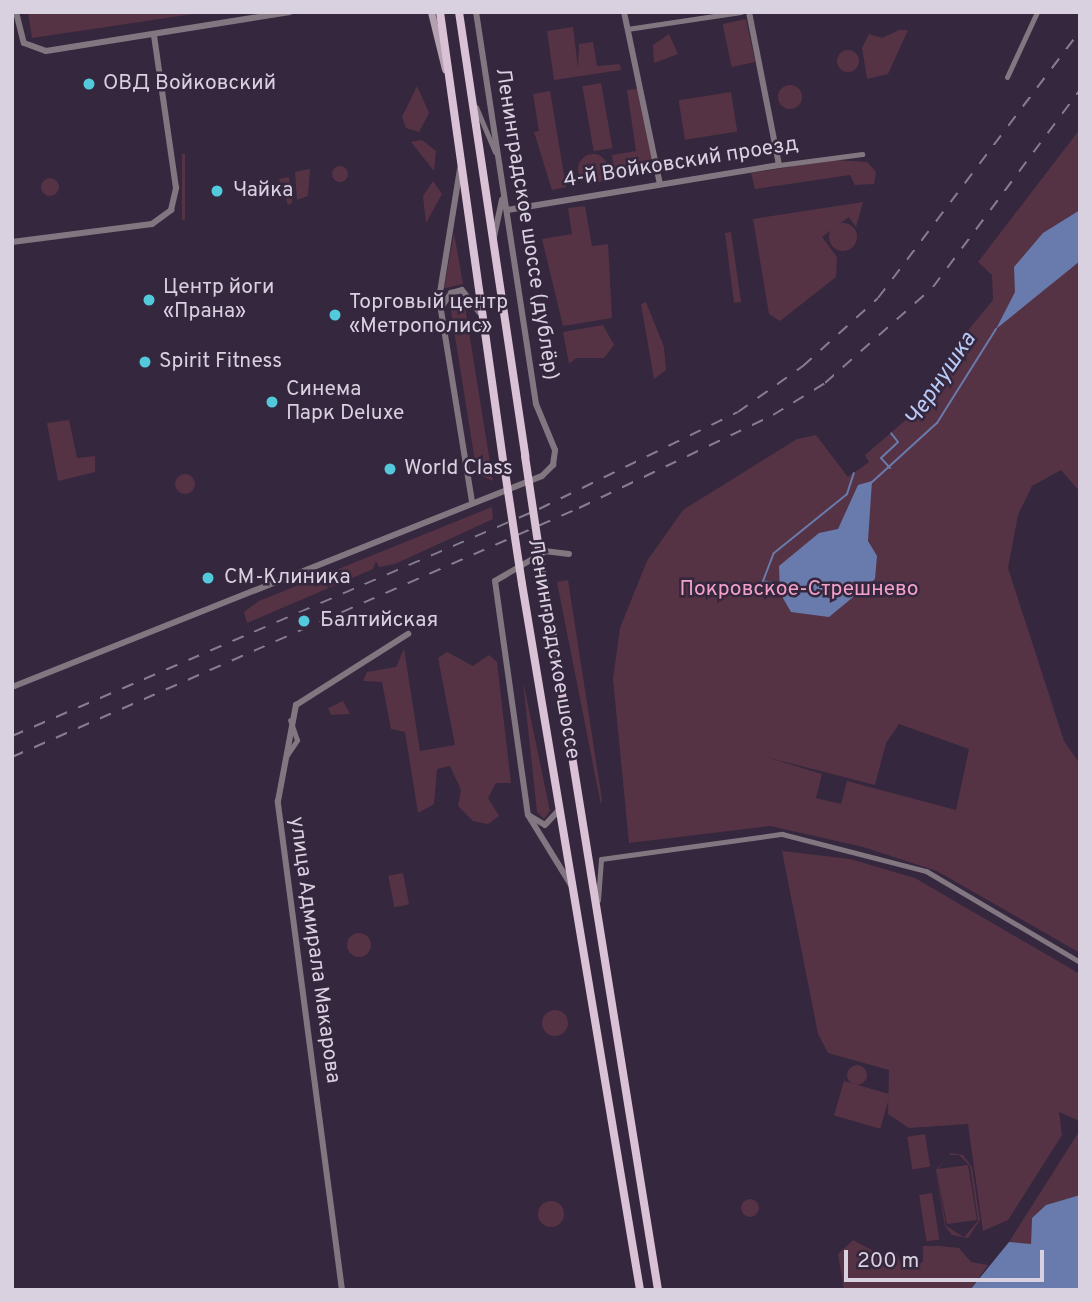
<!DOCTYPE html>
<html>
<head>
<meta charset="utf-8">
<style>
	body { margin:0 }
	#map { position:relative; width:1092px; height:1302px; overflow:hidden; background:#34273e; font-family:Overpass,sans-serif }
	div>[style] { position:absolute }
	.green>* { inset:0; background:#563344; transform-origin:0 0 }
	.round { border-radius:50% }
	.water>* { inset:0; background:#697bad }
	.stream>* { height:2px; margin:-1px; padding:0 1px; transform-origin:1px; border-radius:1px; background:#697bad }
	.minor>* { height:5px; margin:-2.5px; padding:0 2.5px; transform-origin:2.5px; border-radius:2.5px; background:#827781 }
	.tertiary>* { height:6px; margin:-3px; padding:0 3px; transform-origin:3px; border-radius:3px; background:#827781 }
	.secondary>* { height:7px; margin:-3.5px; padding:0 3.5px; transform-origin:3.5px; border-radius:3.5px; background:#b3a1b1 }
	.primary>* { height:8px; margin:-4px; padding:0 4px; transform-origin:4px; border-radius:4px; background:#d9c2d6 }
	.rail>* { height:2px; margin-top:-1px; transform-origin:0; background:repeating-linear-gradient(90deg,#877d90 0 12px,transparent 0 24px) }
	.primary-bridge>* { height:8px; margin:-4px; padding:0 4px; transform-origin:4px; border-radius:4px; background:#d9c2d6 }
	.dots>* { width:19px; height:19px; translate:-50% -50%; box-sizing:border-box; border:4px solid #34273e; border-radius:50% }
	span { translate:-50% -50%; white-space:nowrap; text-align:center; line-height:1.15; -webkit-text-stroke:5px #34273e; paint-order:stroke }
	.poi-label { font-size:21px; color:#d9d1e0 }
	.left { translate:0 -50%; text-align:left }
	.street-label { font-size:21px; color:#d9d1e0 }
	.park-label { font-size:21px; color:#f3a1c8 }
	.water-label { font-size:23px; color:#b9caf7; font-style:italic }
	.frame { position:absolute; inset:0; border:14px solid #d9d1e0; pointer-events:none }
	.scale { position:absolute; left:844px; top:1250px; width:200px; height:32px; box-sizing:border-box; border:4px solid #d9d1e0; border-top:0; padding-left:9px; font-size:21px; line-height:24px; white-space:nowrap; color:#d9d1e0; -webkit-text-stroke:5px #34273e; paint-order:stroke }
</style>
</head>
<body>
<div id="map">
	<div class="green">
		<i style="clip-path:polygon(28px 12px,207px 12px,32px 38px)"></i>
		<i style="left:746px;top:19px;width:44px;height:24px;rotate:78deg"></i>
		<i style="clip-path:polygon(573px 27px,578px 68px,579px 44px,593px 42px,597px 66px,620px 64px,621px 70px,554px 80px,547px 31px)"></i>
		<i style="clip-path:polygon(899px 30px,908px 30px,888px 74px,867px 79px,862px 48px,869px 34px,882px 38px)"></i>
		<i style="clip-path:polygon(669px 34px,678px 54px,654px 63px,653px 45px)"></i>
		<i class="round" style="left:837px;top:50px;width:22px;height:22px"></i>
		<i style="left:601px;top:83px;width:66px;height:19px;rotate:80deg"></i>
		<i class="round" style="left:778px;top:85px;width:24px;height:24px"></i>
		<i style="clip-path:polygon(417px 86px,429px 113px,419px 132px,406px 128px,402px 117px)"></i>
		<i style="clip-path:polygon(641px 88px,654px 171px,615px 177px,612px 155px,636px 151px,627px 90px)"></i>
		<i style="clip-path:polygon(550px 91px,566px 187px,552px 190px,534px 132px,539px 131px,533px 94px)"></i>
		<i style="left:731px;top:92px;width:40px;height:53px;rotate:81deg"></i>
		<i style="clip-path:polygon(evenodd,1080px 129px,1080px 492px,1061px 470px,1032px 486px,1018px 515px,1008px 568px,1064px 741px,1080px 764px,1080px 953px,937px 871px,863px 847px,770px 826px,629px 843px,613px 679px,620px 628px,647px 561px,683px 510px,797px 439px,816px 435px,848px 477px,869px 462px,865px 455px,936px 394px,951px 351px,993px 300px,992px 275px,978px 262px,1080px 129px,899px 724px,969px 749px,956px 810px,847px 781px,841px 804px,816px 798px,822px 774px,766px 757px,875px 785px,886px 743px,899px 724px)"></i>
		<i style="clip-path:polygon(422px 140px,436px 151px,434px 171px,411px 142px)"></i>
		<i style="left:182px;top:154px;width:3px;height:66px"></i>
		<i class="round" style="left:578px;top:154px;width:30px;height:30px"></i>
		<i style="clip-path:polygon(834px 160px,867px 162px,876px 172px,874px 184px,855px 185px,850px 175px,755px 189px,751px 173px)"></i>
		<i class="round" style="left:332px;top:166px;width:16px;height:16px"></i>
		<i style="clip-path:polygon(310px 169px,308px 196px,297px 200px,295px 172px)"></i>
		<i style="clip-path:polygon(289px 177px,292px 203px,288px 205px,279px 179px)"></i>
		<i class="round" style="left:41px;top:178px;width:18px;height:18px"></i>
		<i style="clip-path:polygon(433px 181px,442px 194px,426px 223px,423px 196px)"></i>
		<i style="clip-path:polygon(863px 202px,856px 227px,849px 217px,822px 237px,837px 257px,836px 277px,780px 321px,769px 314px,753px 219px)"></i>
		<i style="clip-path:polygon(585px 206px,592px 246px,608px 244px,612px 318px,563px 326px,542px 239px,572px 234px,568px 208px)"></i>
		<i class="round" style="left:829px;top:223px;width:28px;height:28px"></i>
		<i style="clip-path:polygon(731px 232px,741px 302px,734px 303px,725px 233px)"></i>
		<i style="clip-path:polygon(454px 233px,463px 284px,445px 288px,444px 288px)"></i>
		<i style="clip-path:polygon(459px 295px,464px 301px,493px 481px,477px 474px,450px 305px)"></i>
		<i style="clip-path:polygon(646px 302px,664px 347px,666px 370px,654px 379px,641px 304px)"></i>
		<i style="clip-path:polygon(603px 325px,614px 345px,604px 358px,576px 358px,569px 364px,563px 332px)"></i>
		<i style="clip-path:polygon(69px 420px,77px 458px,95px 456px,95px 472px,58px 481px,47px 423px)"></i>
		<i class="round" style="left:175px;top:474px;width:20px;height:20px"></i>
		<i style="clip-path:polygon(492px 507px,493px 519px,395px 564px,379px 567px,376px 561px,373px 569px,247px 623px,244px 612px,259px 601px)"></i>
		<i style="clip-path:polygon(568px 580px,602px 800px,601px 805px,557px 582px)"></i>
		<i style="clip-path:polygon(404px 649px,420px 751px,455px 745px,438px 658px,447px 652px,473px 666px,489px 655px,497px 662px,511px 783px,496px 783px,488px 798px,499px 816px,488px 824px,473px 821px,458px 806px,461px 790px,450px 766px,437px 769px,434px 804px,418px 813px,405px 732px,391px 729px,382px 682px,363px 681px,367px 672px,396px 667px)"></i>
		<i style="clip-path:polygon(523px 681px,550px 811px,544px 819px,537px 812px)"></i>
		<i style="clip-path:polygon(343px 701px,350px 714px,331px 715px,328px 708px)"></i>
		<i style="clip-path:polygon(782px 851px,850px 859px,915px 878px,1080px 974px,1080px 1121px,1059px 1112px,1062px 1135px,1008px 1220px,983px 1231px,968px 1124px,909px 1128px,888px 1114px,889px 1070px,828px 1053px,818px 1034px)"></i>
		<i style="left:403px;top:873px;width:32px;height:15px;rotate:79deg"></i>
		<i class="round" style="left:347px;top:933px;width:24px;height:24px"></i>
		<i class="round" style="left:542px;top:1010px;width:26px;height:26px"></i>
		<i class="round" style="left:847px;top:1065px;width:20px;height:20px"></i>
		<i style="left:844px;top:1081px;width:48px;height:36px;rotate:16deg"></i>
		<i style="clip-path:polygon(1080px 1130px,1080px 1195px,1046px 1205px,1032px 1218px,1031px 1245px,1009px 1242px)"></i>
		<i style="left:925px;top:1134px;width:33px;height:18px;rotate:81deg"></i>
		<i style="clip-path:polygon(evenodd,951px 1153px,963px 1155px,972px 1167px,980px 1220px,968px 1238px,952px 1235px,945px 1226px,936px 1170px,951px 1153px,949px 1155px,959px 1155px,970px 1166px,978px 1221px,964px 1237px,946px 1226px,937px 1172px,947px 1224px,977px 1220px,968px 1165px,938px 1169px,949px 1155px)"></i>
		<i style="left:932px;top:1193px;width:47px;height:13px;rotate:81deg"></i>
		<i class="round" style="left:741px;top:1199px;width:18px;height:18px"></i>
		<i class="round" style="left:538px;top:1201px;width:26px;height:26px"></i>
		<i style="clip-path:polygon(853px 1240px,883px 1256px,897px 1253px,903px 1269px,923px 1262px,923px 1246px,939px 1246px,959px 1248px,971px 1262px,988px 1265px,970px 1290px,844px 1290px,838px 1254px)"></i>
	</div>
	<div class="water">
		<i style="clip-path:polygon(1080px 210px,1080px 261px,996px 329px,1015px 292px,1014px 267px,1043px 233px)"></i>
		<i style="clip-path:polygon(evenodd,872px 481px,868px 541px,877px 556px,875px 579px,829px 617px,791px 612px,780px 593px,779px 566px,819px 533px,838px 529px,858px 485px,872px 481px,832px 583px,841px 587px,833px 600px,825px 596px,832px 583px)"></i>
		<i style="clip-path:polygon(1080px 1195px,1080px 1290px,970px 1290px,1009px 1242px,1031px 1244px,1032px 1218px,1046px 1205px)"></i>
	</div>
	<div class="stream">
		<i style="left:890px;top:468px;width:13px;rotate:-132deg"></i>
		<i style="left:881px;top:458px;width:23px;rotate:-43deg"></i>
		<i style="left:898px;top:442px;width:11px;rotate:-128deg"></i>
		<i style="left:871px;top:483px;width:89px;rotate:-42.3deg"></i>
		<i style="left:937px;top:423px;width:111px;rotate:-57.9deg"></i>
		<i style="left:778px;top:584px;width:15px;rotate:-169deg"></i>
		<i style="left:763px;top:581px;width:30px;rotate:-69deg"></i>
		<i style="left:774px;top:553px;width:94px;rotate:-38.9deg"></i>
		<i style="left:847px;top:494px;width:22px;rotate:-72deg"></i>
	</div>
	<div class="minor">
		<i style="left:627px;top:29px;width:115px;rotate:-8.5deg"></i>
		<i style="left:1007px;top:77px;width:72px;rotate:-65.2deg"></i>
		<i style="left:476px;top:107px;width:49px;rotate:67.1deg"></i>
		<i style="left:779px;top:165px;width:84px;rotate:-7.5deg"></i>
		<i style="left:287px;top:755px;width:18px;rotate:-56deg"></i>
		<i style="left:297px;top:740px;width:21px;rotate:-109deg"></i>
		<i style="left:598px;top:900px;width:41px;rotate:-85.8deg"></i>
		<i style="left:601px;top:859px;width:183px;rotate:-7.9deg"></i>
		<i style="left:782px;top:834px;width:149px;rotate:14.4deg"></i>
		<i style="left:926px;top:871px;width:179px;rotate:30.6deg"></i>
	</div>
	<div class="tertiary">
		<i style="left:16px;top:12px;width:32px;rotate:76deg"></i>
		<i style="left:24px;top:43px;width:23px;rotate:20deg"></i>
		<i style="left:46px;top:51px;width:247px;rotate:-9.1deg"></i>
		<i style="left:624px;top:12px;width:176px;rotate:78.2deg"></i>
		<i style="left:460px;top:169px;width:131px;rotate:99.2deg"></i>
		<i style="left:439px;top:298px;width:207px;rotate:80.8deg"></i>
		<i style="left:507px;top:210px;width:276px;rotate:-9.4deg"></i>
		<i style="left:779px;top:165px;width:156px;rotate:-101.1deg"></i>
		<i style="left:494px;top:237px;width:38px;rotate:-78deg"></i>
		<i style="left:12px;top:242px;width:141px;rotate:-7.3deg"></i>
		<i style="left:152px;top:224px;width:24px;rotate:-36deg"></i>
		<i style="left:171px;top:210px;width:23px;rotate:-77deg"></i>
		<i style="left:176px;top:188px;width:155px;rotate:-98.2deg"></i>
		<i style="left:442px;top:306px;width:16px;rotate:-55deg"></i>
		<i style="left:451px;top:293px;width:11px;rotate:-15deg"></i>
		<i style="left:462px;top:290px;width:28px;rotate:52deg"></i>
		<i style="left:569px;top:554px;width:23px;rotate:-173deg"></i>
		<i style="left:546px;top:551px;width:59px;rotate:149.5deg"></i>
		<i style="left:495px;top:581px;width:236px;rotate:82deg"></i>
		<i style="left:528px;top:815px;width:82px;rotate:58.4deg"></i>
		<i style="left:12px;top:687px;width:570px;rotate:-21.71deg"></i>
		<i style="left:542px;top:476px;width:16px;rotate:-45deg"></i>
		<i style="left:553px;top:465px;width:15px;rotate:-82deg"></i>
		<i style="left:555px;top:450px;width:50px;rotate:-112.4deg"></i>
		<i style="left:536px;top:404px;width:397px;rotate:-98.7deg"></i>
		<i style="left:530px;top:816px;width:17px;rotate:31deg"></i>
		<i style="left:545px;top:825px;width:19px;rotate:-47deg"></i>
		<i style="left:342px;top:1290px;width:493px;rotate:-97.5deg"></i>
		<i style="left:278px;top:801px;width:98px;rotate:-79.4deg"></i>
		<i style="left:296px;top:705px;width:133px;rotate:-32.4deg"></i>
	</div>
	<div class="secondary">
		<i style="left:431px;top:12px;width:59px;rotate:76.2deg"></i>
	</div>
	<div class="primary">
		<i style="left:440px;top:12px;width:457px;rotate:82deg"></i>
		<i style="left:459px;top:12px;width:449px;rotate:81.5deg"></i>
		<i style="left:543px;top:576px;width:723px;rotate:80.85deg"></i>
		<i style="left:522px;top:584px;width:716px;rotate:80.51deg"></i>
	</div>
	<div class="rail">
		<i style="left:12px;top:736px;width:574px;rotate:-23.3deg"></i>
		<i style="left:539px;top:509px;width:221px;rotate:-26deg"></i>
		<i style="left:738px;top:412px;width:80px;rotate:-35.3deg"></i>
		<i style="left:803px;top:366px;width:101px;rotate:-42.2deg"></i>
		<i style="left:878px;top:298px;width:335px;rotate:-52.9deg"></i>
		<i style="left:12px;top:757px;width:619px;rotate:-23.71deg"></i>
		<i style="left:579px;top:508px;width:215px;rotate:-25.6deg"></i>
		<i style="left:773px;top:415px;width:61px;rotate:-31.6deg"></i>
		<i style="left:825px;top:383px;width:144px;rotate:-41.6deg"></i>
		<i style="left:933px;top:287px;width:246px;rotate:-53.3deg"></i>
	</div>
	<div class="primary-bridge">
		<i style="left:525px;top:456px;width:121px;rotate:81.5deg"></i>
		<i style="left:504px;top:465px;width:120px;rotate:81.4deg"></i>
	</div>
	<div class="dots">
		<i style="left:89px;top:84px;background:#53cadc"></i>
		<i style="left:217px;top:191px;background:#53cadc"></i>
		<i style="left:149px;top:300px;background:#53cadc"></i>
		<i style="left:335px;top:315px;background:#53cadc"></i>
		<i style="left:145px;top:362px;background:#53cadc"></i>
		<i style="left:272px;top:402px;background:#53cadc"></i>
		<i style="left:390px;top:469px;background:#53cadc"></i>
		<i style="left:208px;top:578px;background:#53cadc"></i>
		<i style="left:304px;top:621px;background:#53cadc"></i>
	</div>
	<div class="poi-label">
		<span class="left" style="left:103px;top:84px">ОВД Войковский</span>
		<span class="left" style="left:233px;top:191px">Чайка</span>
		<span class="left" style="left:163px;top:300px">Центр йоги<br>«Прана»</span>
		<span class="left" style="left:349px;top:315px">Торговый центр<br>«Метрополис»</span>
		<span class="left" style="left:159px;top:362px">Spirit Fitness</span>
		<span class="left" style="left:286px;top:402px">Синема<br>Парк Deluxe</span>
		<span class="left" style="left:404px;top:469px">World Class</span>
		<span class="left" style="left:224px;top:578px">СМ-Клиника</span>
		<span class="left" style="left:320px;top:621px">Балтийская</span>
	</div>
	<div class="street-label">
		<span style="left:681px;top:163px;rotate:-9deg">4-й Войковский проезд</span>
		<span style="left:526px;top:224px;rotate:81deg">Ленинградское шоссе (дублёр)</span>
		<span style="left:553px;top:649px;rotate:80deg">Ленинградское шоссе</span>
		<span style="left:314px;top:950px;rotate:82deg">улица Адмирала Макарова</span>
	</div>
	<div class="park-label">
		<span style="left:799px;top:590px">Покровское-Стрешнево</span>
	</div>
	<div class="water-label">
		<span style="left:942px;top:380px;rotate:-56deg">Чернушка</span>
	</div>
	<div class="frame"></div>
	<div class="scale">200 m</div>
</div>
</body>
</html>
